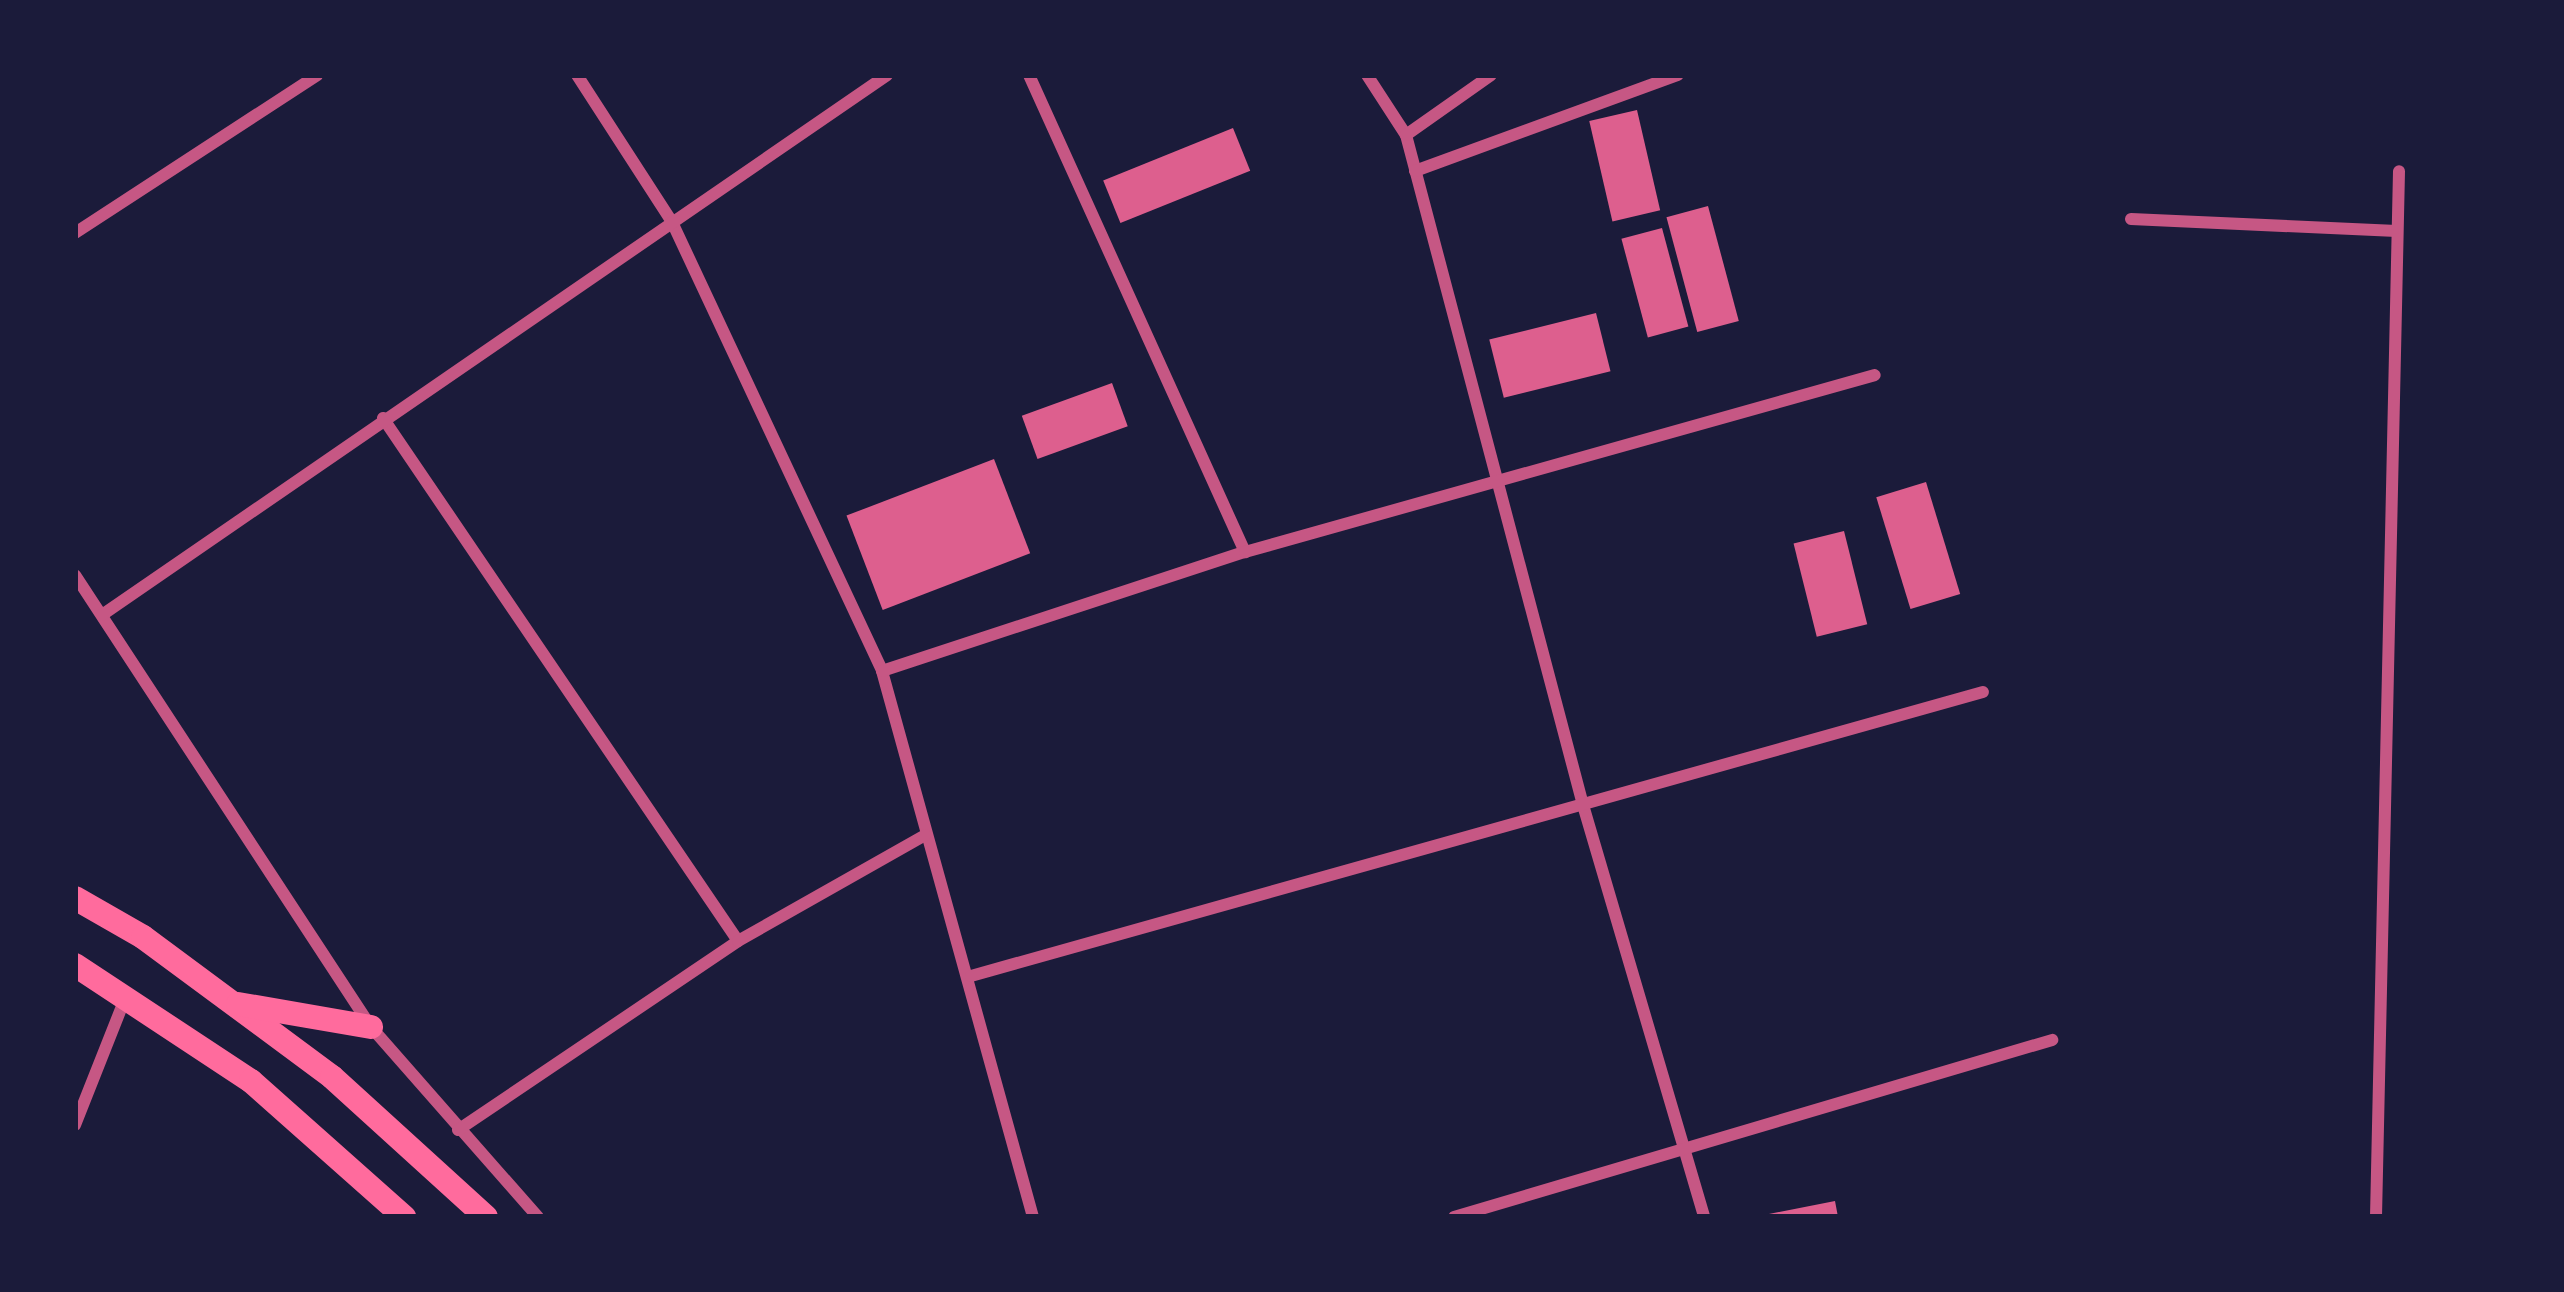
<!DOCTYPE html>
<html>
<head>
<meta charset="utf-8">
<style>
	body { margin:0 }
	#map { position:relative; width:2564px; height:1292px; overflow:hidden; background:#1b1b3a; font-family:"Open Sans",sans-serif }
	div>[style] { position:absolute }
	.building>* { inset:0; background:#dd5f8e; transform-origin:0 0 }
	.minor>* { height:12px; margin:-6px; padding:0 6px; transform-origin:6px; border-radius:6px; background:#c65784 }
	.secondary>* { height:24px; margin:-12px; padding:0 12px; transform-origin:12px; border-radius:12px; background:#ff6b9d }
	span { translate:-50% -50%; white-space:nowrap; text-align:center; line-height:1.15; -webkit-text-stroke:9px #1b1b3a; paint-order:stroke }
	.frame { position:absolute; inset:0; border:78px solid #1b1b3a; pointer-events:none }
</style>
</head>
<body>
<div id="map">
	<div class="building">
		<i style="left:1637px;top:110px;width:103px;height:49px;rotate:77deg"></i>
		<i style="left:1233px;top:128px;width:46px;height:140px;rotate:68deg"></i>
		<i style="left:1708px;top:206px;width:119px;height:43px;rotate:75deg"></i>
		<i style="left:1662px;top:228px;width:102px;height:42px;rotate:75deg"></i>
		<i style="left:1596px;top:313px;width:60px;height:110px;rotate:76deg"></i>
		<i style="left:1112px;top:383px;width:46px;height:96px;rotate:70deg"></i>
		<i style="left:994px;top:459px;width:101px;height:158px;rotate:69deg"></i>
		<i style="left:1926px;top:482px;width:117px;height:52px;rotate:73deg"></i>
		<i style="left:1844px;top:531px;width:96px;height:52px;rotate:76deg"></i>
		<i style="clip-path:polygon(1835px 1201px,1838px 1217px,1764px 1217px,1764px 1215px)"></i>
	</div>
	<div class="minor">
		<i style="left:577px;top:75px;width:175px;rotate:57.1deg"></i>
		<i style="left:672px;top:222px;width:496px;rotate:64.9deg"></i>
		<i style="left:882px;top:671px;width:566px;rotate:74.54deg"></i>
		<i style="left:1029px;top:75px;width:524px;rotate:65.64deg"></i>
		<i style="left:1367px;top:75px;width:72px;rotate:57deg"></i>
		<i style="left:1406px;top:135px;width:693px;rotate:75.2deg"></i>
		<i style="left:1583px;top:805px;width:429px;rotate:73.6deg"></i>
		<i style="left:1406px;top:135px;width:104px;rotate:-35.2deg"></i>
		<i style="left:1415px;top:171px;width:280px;rotate:-20.1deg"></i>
		<i style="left:2131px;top:219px;width:266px;rotate:2.6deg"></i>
		<i style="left:75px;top:233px;width:289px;rotate:-33.1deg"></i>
		<i style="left:383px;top:418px;width:632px;rotate:55.83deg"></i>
		<i style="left:75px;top:575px;width:540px;rotate:56.78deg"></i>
		<i style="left:371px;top:1027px;width:253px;rotate:48.7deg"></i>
		<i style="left:102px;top:615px;width:953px;rotate:-34.52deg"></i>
		<i style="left:882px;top:671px;width:382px;rotate:-18.2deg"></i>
		<i style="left:1245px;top:552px;width:654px;rotate:-15.69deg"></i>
		<i style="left:971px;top:976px;width:1051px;rotate:-15.68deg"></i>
		<i style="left:75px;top:1125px;width:139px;rotate:-68.4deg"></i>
		<i style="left:458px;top:1130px;width:338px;rotate:-34deg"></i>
		<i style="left:738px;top:941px;width:215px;rotate:-29.5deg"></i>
		<i style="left:1454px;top:1217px;width:624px;rotate:-16.49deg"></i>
		<i style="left:2376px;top:1217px;width:1046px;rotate:-88.74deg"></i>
	</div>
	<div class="secondary">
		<i style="left:75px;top:898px;width:78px;rotate:29.8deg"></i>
		<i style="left:143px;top:937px;width:235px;rotate:36.5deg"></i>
		<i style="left:332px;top:1077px;width:208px;rotate:42.3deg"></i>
		<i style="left:75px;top:965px;width:211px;rotate:33.4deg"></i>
		<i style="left:251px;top:1081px;width:205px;rotate:41.6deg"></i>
		<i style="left:238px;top:1004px;width:135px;rotate:9.8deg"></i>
	</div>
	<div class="frame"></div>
</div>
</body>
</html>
